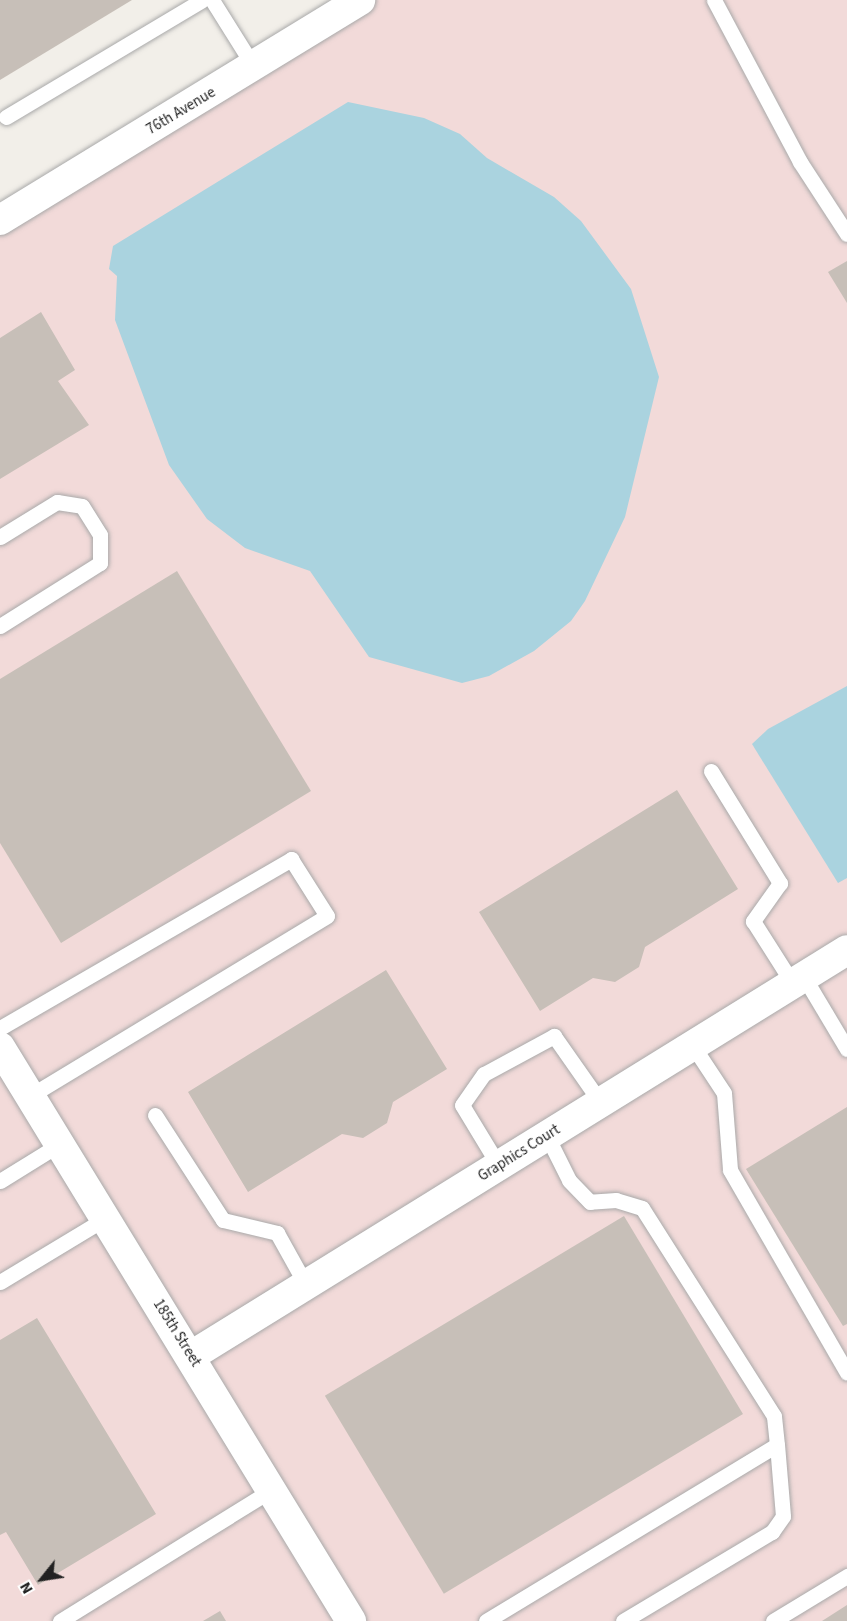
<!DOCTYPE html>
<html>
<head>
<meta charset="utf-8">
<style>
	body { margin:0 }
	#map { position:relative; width:847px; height:1621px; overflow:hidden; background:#f2efe9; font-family:"Source Sans 3",sans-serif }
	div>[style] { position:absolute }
	.commercial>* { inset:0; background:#f2dad9 }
	.water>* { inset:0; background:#aad3df }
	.building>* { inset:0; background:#c7bfb8; transform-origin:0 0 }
	.roads { filter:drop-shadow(0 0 2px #a9a9a9) drop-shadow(0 0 2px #a9a9a9) }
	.lane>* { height:15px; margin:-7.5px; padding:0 7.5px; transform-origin:7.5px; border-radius:7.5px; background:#fff }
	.street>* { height:30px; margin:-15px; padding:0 15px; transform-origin:15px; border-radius:15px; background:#fff }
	span { translate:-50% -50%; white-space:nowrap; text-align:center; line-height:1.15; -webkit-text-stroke:6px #fff; paint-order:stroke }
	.street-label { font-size:15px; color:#222 }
	.north { position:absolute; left:12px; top:1549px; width:60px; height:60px; -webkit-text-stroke:4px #fff; paint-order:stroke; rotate:240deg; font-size:16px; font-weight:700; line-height:24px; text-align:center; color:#222 }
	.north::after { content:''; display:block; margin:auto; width:21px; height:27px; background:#222; clip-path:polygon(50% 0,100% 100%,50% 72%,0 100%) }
</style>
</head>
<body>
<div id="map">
	<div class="commercial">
		<i style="clip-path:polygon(375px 0,847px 0,847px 1621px,356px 1621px,0 1036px,0 228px)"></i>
		<i style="clip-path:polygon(0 1068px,336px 1621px,0 1621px)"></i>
	</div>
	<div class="water">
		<i style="clip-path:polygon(348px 102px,424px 118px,460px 134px,487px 158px,554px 197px,581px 221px,631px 289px,659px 377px,625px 517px,585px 601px,571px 621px,534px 651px,489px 676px,462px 683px,369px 657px,310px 571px,245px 548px,207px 519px,169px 465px,115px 320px,117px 276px,109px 269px,113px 246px)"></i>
		<i style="clip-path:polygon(847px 686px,847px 878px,838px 883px,752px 744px,768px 729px)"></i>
	</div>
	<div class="building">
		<i style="clip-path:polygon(0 0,132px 0,0 80px)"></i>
		<i style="clip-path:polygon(847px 261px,847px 303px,828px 272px)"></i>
		<i style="clip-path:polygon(41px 312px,75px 370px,58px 381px,89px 425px,0 479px,0 338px)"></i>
		<i style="clip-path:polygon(177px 571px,311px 791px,61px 943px,0 843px,0 679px)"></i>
		<i style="clip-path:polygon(677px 790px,738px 889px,645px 947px,639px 967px,615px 982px,593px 978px,540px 1011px,479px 912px)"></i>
		<i style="clip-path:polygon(386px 970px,447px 1069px,393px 1102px,387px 1123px,363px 1138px,342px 1134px,248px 1192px,188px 1092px)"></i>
		<i style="clip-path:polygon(847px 1107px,847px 1324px,843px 1326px,746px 1169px)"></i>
		<i style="left:624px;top:1216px;width:231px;height:349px;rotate:59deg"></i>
		<i style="clip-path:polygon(37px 1318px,156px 1514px,38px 1585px,6px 1532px,0 1535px,0 1340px)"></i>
		<i style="clip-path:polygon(847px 1605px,847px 1621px,822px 1621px)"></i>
		<i style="clip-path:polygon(220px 1611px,226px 1621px,203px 1621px)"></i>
	</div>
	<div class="roads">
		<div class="lane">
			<i style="left:212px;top:0;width:79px;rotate:57.9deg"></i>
			<i style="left:714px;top:0;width:183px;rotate:62deg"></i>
			<i style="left:800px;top:162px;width:86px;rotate:56.9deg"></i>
			<i style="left:6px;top:117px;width:228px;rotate:-30.8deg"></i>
			<i style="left:0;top:537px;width:67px;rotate:-31.6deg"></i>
			<i style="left:57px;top:502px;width:25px;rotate:9deg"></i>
			<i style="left:82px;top:506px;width:34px;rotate:58deg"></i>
			<i style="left:100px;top:535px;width:28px;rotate:90deg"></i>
			<i style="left:100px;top:563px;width:118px;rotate:147.8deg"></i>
			<i style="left:711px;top:771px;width:132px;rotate:58.4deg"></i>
			<i style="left:780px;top:883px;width:47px;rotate:125.4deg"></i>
			<i style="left:753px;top:921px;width:75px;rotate:57.6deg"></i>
			<i style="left:804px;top:977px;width:84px;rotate:59.2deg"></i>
			<i style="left:0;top:1028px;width:337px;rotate:-30.1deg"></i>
			<i style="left:291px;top:859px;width:67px;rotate:57.7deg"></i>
			<i style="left:327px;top:916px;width:347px;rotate:148.8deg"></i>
			<i style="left:693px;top:1046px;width:56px;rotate:56.6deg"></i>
			<i style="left:724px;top:1093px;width:77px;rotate:85.5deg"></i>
			<i style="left:730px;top:1170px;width:234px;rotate:60deg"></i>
			<i style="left:155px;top:1115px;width:125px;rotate:57.1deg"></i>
			<i style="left:223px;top:1220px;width:56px;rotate:13.5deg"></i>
			<i style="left:277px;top:1233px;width:60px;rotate:60.9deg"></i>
			<i style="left:499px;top:1166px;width:71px;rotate:-121.2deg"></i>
			<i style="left:462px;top:1105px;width:38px;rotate:-55deg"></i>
			<i style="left:484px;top:1074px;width:80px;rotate:-28.5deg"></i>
			<i style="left:554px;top:1036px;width:82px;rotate:55deg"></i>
			<i style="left:0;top:1181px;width:70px;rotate:-31.7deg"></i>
			<i style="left:0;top:1282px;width:124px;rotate:-31.1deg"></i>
			<i style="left:60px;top:1621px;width:248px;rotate:-31.8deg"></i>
			<i style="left:486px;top:1621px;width:340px;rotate:-31.2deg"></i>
			<i style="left:777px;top:1445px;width:29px;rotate:-96deg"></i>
			<i style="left:774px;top:1416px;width:246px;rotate:-122.4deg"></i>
			<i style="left:642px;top:1208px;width:27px;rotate:-163deg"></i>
			<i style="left:616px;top:1200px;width:26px;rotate:176deg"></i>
			<i style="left:590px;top:1202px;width:30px;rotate:-134deg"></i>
			<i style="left:569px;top:1180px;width:49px;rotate:-116.6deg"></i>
			<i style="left:623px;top:1621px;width:174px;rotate:-30.9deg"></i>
			<i style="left:772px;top:1532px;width:19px;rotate:-55deg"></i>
			<i style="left:783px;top:1516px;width:71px;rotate:-94.8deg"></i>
			<i style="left:773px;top:1621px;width:87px;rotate:-31.3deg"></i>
		</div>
		<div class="street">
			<i style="left:0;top:220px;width:422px;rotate:-31.4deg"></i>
			<i style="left:0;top:1047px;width:673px;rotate:58.55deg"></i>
			<i style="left:191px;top:1356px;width:771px;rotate:-31.75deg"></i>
		</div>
	</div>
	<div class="street-label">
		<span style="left:181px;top:111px;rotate:-31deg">76th Avenue</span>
		<span style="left:519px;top:1153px;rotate:-32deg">Graphics Court</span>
		<span style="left:177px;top:1333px;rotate:58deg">185th Street</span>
	</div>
	<div class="north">N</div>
</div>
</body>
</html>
